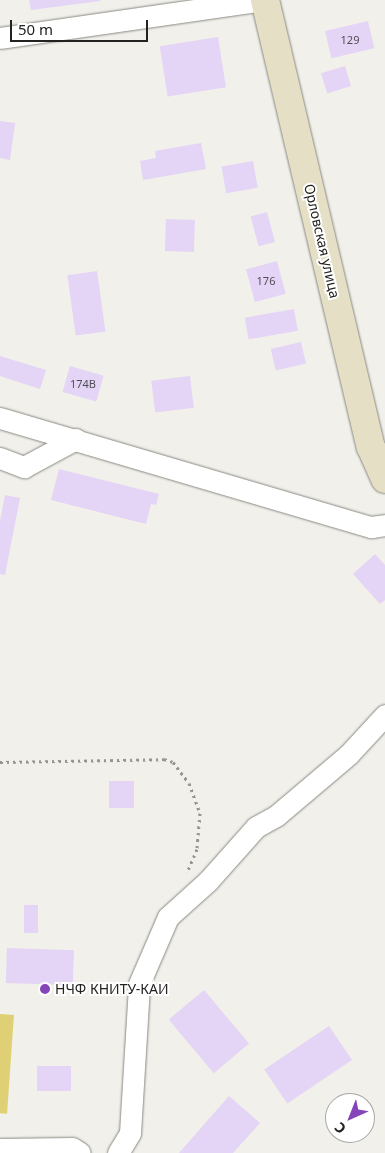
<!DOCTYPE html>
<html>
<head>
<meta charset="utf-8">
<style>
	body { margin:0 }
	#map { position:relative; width:385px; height:1153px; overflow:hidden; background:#f1f0ea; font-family:"Noto Sans",sans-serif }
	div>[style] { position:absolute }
	.green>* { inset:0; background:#e0d075; transform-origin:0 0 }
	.building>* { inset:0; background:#e4d4f6; transform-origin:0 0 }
	.path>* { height:3px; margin-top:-1.5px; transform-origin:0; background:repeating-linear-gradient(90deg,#969590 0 2.5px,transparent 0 6.5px) }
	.roads { filter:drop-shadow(0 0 1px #8a8983) drop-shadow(0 0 1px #8a8983) }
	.street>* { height:21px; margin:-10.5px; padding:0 10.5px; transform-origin:10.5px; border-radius:10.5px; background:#fff }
	.secondary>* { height:28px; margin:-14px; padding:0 14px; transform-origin:14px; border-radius:14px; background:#e4dfc5 }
	.dots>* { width:14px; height:14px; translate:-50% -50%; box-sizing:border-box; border:2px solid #fff; border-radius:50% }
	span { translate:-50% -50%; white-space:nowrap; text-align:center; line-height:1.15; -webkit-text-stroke:4px #fff; paint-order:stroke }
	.number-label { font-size:11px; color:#534e56 }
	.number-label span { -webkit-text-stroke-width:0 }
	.street-label { font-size:14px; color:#232220 }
	.poi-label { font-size:14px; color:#232220 }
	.left { translate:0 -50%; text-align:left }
	.north { position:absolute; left:325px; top:1093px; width:50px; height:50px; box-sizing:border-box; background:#fff; border:1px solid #a7a7a6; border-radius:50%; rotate:224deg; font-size:14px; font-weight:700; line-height:20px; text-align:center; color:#232220 }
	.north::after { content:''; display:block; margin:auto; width:18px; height:22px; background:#8644b9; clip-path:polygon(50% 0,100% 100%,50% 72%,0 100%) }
	.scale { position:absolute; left:10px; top:20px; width:138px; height:22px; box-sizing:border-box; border:2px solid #232220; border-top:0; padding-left:6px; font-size:15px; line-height:18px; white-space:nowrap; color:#232220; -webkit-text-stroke:4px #fff; paint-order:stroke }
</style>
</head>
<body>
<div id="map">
	<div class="green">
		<i style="left:0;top:1014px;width:14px;height:99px;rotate:4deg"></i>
	</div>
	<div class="building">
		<i style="clip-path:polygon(29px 0,100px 0,100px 1px,31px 10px)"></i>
		<i style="left:368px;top:21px;width:28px;height:44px;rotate:77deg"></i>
		<i style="left:218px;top:37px;width:51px;height:59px;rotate:81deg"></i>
		<i style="left:345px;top:66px;width:21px;height:25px;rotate:73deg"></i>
		<i style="clip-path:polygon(0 121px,15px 123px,10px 160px,0 158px)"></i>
		<i style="clip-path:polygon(201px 143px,206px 169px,143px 180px,140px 161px,156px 158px,155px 151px)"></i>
		<i style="left:253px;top:161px;width:27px;height:32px;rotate:80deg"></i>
		<i style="left:267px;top:212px;width:31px;height:17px;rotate:75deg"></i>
		<i style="left:166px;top:219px;width:29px;height:32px;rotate:2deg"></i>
		<i style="left:277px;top:261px;width:34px;height:32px;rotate:75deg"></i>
		<i style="left:97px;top:271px;width:61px;height:30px;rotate:82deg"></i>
		<i style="left:294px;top:309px;width:22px;height:50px;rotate:80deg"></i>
		<i style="left:301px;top:342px;width:22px;height:31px;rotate:77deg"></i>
		<i style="clip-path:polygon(0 356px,46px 370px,40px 389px,0 376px)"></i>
		<i style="left:70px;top:366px;width:35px;height:27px;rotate:16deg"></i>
		<i style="left:190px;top:376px;width:32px;height:39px;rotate:83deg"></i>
		<i style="clip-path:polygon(59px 469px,159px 494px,156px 505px,151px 504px,146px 524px,51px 500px)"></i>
		<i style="clip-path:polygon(5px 495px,20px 498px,5px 575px,0 574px,0 521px)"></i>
		<i style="clip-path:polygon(375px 554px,385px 565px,385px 600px,380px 604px,353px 574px)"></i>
		<i style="left:109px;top:781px;width:25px;height:27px"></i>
		<i style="left:24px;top:905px;width:14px;height:28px"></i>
		<i style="left:7px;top:948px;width:67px;height:35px;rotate:2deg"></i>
		<i style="left:204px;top:990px;width:70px;height:46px;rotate:50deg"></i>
		<i style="left:329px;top:1026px;width:41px;height:78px;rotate:56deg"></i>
		<i style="left:37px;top:1066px;width:34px;height:25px"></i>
		<i style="clip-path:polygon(229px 1096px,260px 1123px,233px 1153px,179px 1153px)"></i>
	</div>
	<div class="path">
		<i style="left:0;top:762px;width:164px;rotate:-1deg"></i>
		<i style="left:164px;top:759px;width:9px;rotate:18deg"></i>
		<i style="left:173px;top:762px;width:26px;rotate:53deg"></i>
		<i style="left:189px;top:783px;width:32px;rotate:70deg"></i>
		<i style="left:200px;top:813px;width:36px;rotate:95deg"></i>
		<i style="left:197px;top:849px;width:26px;rotate:113deg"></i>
	</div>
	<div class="roads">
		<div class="street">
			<i style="left:0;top:38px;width:268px;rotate:-8.2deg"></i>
			<i style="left:0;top:418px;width:387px;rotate:16.4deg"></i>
			<i style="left:371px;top:527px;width:14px;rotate:-8deg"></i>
			<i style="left:0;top:458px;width:26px;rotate:21deg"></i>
			<i style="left:24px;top:467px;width:59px;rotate:-28.3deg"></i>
			<i style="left:0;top:1149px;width:72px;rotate:-0.8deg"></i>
			<i style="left:72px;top:1148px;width:9px;rotate:32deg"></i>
			<i style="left:118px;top:1153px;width:23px;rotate:-59deg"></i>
			<i style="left:130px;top:1133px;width:149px;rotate:-86.5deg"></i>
			<i style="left:139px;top:984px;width:73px;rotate:-66.6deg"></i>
			<i style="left:168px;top:917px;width:54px;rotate:-42deg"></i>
			<i style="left:208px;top:881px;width:72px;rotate:-48.4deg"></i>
			<i style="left:256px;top:827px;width:23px;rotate:-29deg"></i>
			<i style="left:276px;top:816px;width:96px;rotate:-40.3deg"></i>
			<i style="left:349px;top:754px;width:53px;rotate:-47.3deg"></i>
		</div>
		<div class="secondary">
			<i style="left:265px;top:0;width:459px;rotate:76.7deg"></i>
			<i style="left:371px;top:447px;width:35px;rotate:66deg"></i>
		</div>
	</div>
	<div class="dots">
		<i style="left:45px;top:989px;background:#8644b9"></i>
	</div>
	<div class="number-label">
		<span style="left:350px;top:40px">129</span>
		<span style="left:266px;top:281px">176</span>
		<span style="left:83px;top:384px">174В</span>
	</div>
	<div class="street-label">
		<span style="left:322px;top:241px;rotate:77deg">Орловская улица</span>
	</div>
	<div class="poi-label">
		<span class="left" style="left:55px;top:989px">НЧФ КНИТУ-КАИ</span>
	</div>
	<div class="north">С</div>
	<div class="scale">50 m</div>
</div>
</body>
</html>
